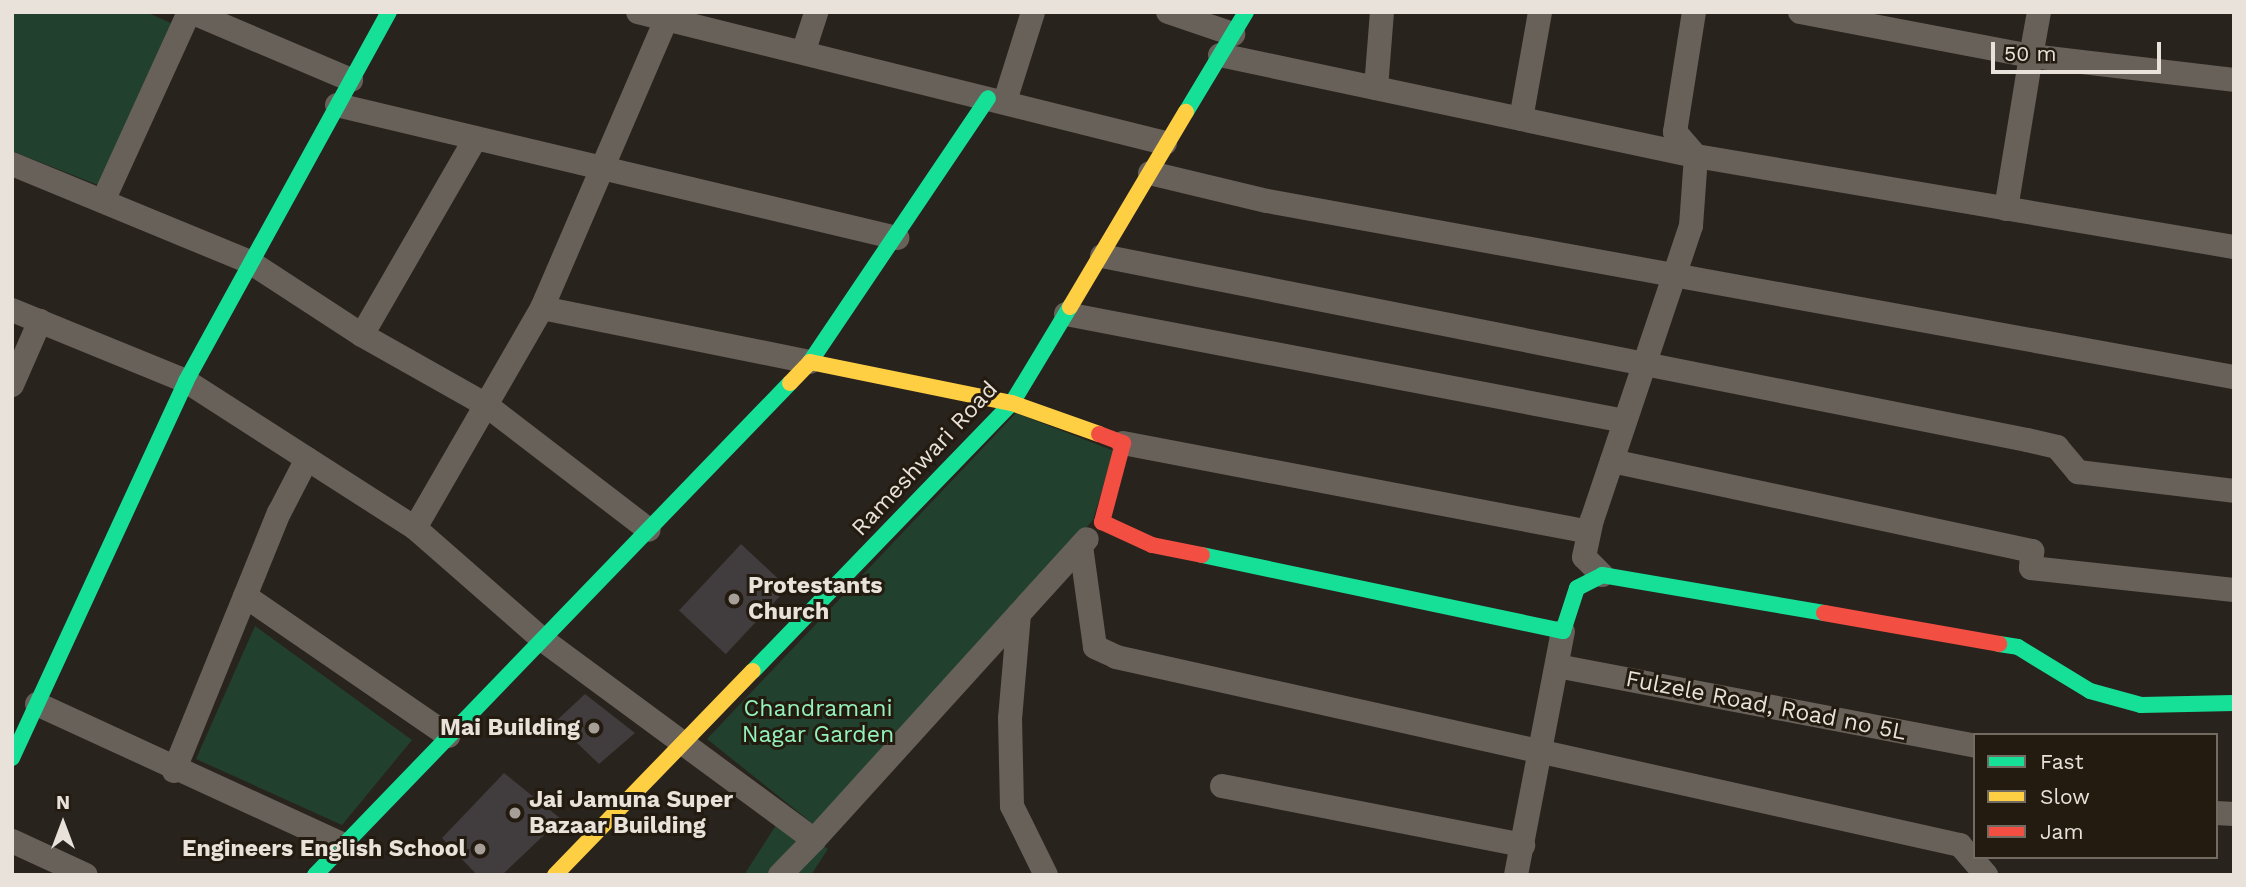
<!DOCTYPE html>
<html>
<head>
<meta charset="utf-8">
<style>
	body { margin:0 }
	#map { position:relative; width:2246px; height:887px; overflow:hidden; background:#29231e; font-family:"Work Sans",sans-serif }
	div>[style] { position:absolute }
	.green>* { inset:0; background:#21412e }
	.building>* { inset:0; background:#413c3d; transform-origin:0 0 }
	.street>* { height:24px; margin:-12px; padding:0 12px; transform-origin:12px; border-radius:12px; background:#68615a }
	.fast>* { height:16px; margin:-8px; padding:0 8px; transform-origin:8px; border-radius:8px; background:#16e098 }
	.slow>* { height:16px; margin:-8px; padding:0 8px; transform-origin:8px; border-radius:8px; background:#ffcf43 }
	.jam>* { height:16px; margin:-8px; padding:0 8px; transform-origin:8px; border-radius:8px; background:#f24e42 }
	.dots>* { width:19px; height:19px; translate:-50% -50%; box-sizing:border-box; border:4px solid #231b10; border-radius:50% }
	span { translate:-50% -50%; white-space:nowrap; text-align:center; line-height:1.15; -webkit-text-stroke:6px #231b10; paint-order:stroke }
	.street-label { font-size:23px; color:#e8e2da }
	.poi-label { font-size:23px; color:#e8e2da; font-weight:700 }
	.left { translate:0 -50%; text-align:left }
	.right { translate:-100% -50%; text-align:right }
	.park-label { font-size:23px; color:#94f2bb }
	.frame { position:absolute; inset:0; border:14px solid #e8e2da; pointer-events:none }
	.legend { position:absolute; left:1973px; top:733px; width:245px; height:126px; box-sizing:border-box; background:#231b10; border:2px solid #726b61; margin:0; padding:9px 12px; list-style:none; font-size:21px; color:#e8e2da }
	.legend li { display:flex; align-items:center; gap:14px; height:35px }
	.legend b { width:35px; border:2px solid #726b61 }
	.north { position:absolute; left:28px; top:789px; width:70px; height:70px; -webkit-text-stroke:5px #231b10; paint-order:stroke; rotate:0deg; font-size:19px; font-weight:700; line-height:28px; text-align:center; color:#e8e2da }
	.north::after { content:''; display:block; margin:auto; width:24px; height:32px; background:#e8e2da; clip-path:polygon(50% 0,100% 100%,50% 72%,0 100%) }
	.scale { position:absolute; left:1991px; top:42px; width:170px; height:32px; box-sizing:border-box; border:4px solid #e8e2da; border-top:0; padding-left:9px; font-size:21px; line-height:24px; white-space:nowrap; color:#e8e2da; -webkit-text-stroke:5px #231b10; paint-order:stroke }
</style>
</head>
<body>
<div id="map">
	<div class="green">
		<i style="clip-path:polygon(12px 12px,146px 12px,171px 23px,98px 185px,12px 151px)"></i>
		<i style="clip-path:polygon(1016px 413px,1114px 451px,1093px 520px,817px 827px,707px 739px)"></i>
		<i style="clip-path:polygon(255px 626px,412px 740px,342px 825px,196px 759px)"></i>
		<i style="clip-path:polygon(780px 819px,828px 849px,811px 875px,744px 875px)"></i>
	</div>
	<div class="building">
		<i style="left:741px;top:544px;width:64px;height:91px;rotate:43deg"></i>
		<i style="clip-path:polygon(585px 694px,635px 733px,599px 764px,555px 722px)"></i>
		<i style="clip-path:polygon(504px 773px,561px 819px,502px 875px,477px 875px,442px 838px)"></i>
	</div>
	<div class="street">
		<i style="left:191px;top:12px;width:174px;rotate:23deg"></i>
		<i style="left:638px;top:12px;width:543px;rotate:13.96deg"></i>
		<i style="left:1168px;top:12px;width:69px;rotate:18.7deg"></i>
		<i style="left:1800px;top:12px;width:235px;rotate:10.8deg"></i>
		<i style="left:2031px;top:56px;width:155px;rotate:99.3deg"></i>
		<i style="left:2039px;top:12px;width:45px;rotate:100.3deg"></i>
		<i style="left:2031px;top:56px;width:204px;rotate:6.7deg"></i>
		<i style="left:804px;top:50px;width:40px;rotate:-72deg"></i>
		<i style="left:1220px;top:55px;width:487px;rotate:12deg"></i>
		<i style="left:1696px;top:156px;width:546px;rotate:9.6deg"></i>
		<i style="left:1376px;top:88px;width:76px;rotate:-85.5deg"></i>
		<i style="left:1005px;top:101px;width:93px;rotate:-72.5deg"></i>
		<i style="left:337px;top:105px;width:576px;rotate:13.36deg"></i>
		<i style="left:1521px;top:119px;width:109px;rotate:-79.9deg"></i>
		<i style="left:12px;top:164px;width:257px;rotate:22.4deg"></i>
		<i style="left:250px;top:262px;width:134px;rotate:33.1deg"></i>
		<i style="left:362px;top:335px;width:142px;rotate:29.4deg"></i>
		<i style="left:486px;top:405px;width:205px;rotate:37.5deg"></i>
		<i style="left:1150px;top:173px;width:120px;rotate:13.5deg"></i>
		<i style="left:1267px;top:201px;width:983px;rotate:10.32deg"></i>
		<i style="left:103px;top:201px;width:208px;rotate:-65.5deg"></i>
		<i style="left:1102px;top:256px;width:943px;rotate:11.25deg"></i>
		<i style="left:2027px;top:440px;width:31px;rotate:13deg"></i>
		<i style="left:2057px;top:447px;width:33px;rotate:50deg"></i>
		<i style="left:2078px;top:472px;width:157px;rotate:6.9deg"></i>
		<i style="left:542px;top:308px;width:311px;rotate:-66.7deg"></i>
		<i style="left:12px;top:310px;width:188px;rotate:22.2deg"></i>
		<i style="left:186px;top:381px;width:272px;rotate:32.7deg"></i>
		<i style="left:415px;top:528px;width:254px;rotate:-60deg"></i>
		<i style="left:542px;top:308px;width:273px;rotate:11.4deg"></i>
		<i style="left:1066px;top:314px;width:569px;rotate:10.84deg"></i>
		<i style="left:362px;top:335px;width:226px;rotate:-60deg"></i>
		<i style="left:12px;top:385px;width:70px;rotate:-66.4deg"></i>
		<i style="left:1123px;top:443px;width:474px;rotate:10.8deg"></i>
		<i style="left:1612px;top:461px;width:430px;rotate:12.1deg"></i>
		<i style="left:2032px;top:551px;width:17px;rotate:93deg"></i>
		<i style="left:2031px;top:568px;width:204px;rotate:6.2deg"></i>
		<i style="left:415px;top:528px;width:170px;rotate:41.2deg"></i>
		<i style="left:543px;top:640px;width:337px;rotate:36.4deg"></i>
		<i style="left:814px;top:840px;width:406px;rotate:-47.8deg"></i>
		<i style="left:1081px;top:546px;width:102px;rotate:82.1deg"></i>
		<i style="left:1095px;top:647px;width:23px;rotate:25deg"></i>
		<i style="left:1116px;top:657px;width:865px;rotate:12.56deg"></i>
		<i style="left:1960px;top:845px;width:40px;rotate:49deg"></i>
		<i style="left:1602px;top:575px;width:25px;rotate:-135deg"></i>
		<i style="left:1584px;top:557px;width:38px;rotate:-78deg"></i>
		<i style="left:1592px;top:520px;width:310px;rotate:-71.4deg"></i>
		<i style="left:1691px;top:226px;width:70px;rotate:-85.9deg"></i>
		<i style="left:1696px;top:156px;width:32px;rotate:-131deg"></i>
		<i style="left:1675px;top:132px;width:121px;rotate:-81deg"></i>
		<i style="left:245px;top:596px;width:247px;rotate:34.5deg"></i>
		<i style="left:1019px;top:614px;width:104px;rotate:94.9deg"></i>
		<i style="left:1010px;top:718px;width:88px;rotate:88.7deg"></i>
		<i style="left:1012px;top:806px;width:77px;rotate:63.8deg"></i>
		<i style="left:1557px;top:666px;width:426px;rotate:10.8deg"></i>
		<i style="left:37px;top:704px;width:338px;rotate:24.7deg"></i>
		<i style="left:174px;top:771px;width:279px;rotate:-67.9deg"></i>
		<i style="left:279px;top:513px;width:61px;rotate:-62.6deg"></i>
		<i style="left:1222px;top:786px;width:307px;rotate:11.1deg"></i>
		<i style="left:2216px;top:813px;width:18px;rotate:3deg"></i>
		<i style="left:12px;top:841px;width:81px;rotate:24.7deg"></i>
		<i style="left:780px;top:875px;width:49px;rotate:-45.8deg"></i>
		<i style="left:1516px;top:875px;width:248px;rotate:-79.1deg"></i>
	</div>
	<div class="fast">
		<i style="left:1186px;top:112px;width:117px;rotate:-59deg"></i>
		<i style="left:810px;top:362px;width:318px;rotate:-56deg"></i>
		<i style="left:1202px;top:555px;width:369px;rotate:11.9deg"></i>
		<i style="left:1563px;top:631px;width:45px;rotate:-72deg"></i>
		<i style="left:1577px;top:588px;width:28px;rotate:-27deg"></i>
		<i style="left:1602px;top:575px;width:225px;rotate:9.7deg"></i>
		<i style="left:1999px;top:644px;width:19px;rotate:9deg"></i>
		<i style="left:2018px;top:647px;width:84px;rotate:31.4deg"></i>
		<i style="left:2090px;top:691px;width:53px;rotate:15.4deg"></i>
		<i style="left:2141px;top:705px;width:93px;rotate:-1.2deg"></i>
		<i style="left:753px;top:671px;width:373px;rotate:-46deg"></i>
		<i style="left:1012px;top:403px;width:112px;rotate:-58.9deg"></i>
		<i style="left:12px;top:758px;width:415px;rotate:-65.2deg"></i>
		<i style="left:186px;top:381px;width:421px;rotate:-61.2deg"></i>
		<i style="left:315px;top:875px;width:684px;rotate:-46.01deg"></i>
	</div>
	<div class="slow">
		<i style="left:1070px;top:307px;width:227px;rotate:-59.3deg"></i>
		<i style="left:790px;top:383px;width:29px;rotate:-46deg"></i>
		<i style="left:810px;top:362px;width:206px;rotate:11.5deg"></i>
		<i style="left:1012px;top:403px;width:92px;rotate:19.6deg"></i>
		<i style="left:555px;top:875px;width:284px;rotate:-45.9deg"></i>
	</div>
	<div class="jam">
		<i style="left:1099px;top:434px;width:26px;rotate:21deg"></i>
		<i style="left:1123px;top:443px;width:82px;rotate:104.9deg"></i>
		<i style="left:1102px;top:522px;width:55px;rotate:24.7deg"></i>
		<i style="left:1152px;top:545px;width:51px;rotate:11.3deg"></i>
		<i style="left:1824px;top:613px;width:178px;rotate:10deg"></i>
	</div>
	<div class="dots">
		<i style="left:734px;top:599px;background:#a59f98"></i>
		<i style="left:594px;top:728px;background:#a59f98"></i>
		<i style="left:515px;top:813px;background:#a59f98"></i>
		<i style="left:480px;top:849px;background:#a59f98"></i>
	</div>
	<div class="street-label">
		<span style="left:925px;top:459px;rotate:-47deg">Rameshwari Road</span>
		<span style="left:1766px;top:706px;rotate:11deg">Fulzele Road, Road no 5L</span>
	</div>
	<div class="poi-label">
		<span class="left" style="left:748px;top:599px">Protestants<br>Church</span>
		<span class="right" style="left:580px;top:728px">Mai Building</span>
		<span class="left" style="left:529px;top:813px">Jai Jamuna Super<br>Bazaar Building</span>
		<span class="right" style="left:466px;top:849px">Engineers English School</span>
	</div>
	<div class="park-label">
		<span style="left:818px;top:722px">Chandramani<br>Nagar Garden</span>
	</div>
	<div class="frame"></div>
	<ul class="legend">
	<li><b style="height:9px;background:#16e098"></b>Fast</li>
	<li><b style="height:9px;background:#ffcf43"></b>Slow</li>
	<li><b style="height:9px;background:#f24e42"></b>Jam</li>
	</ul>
	<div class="north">N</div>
	<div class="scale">50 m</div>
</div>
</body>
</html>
